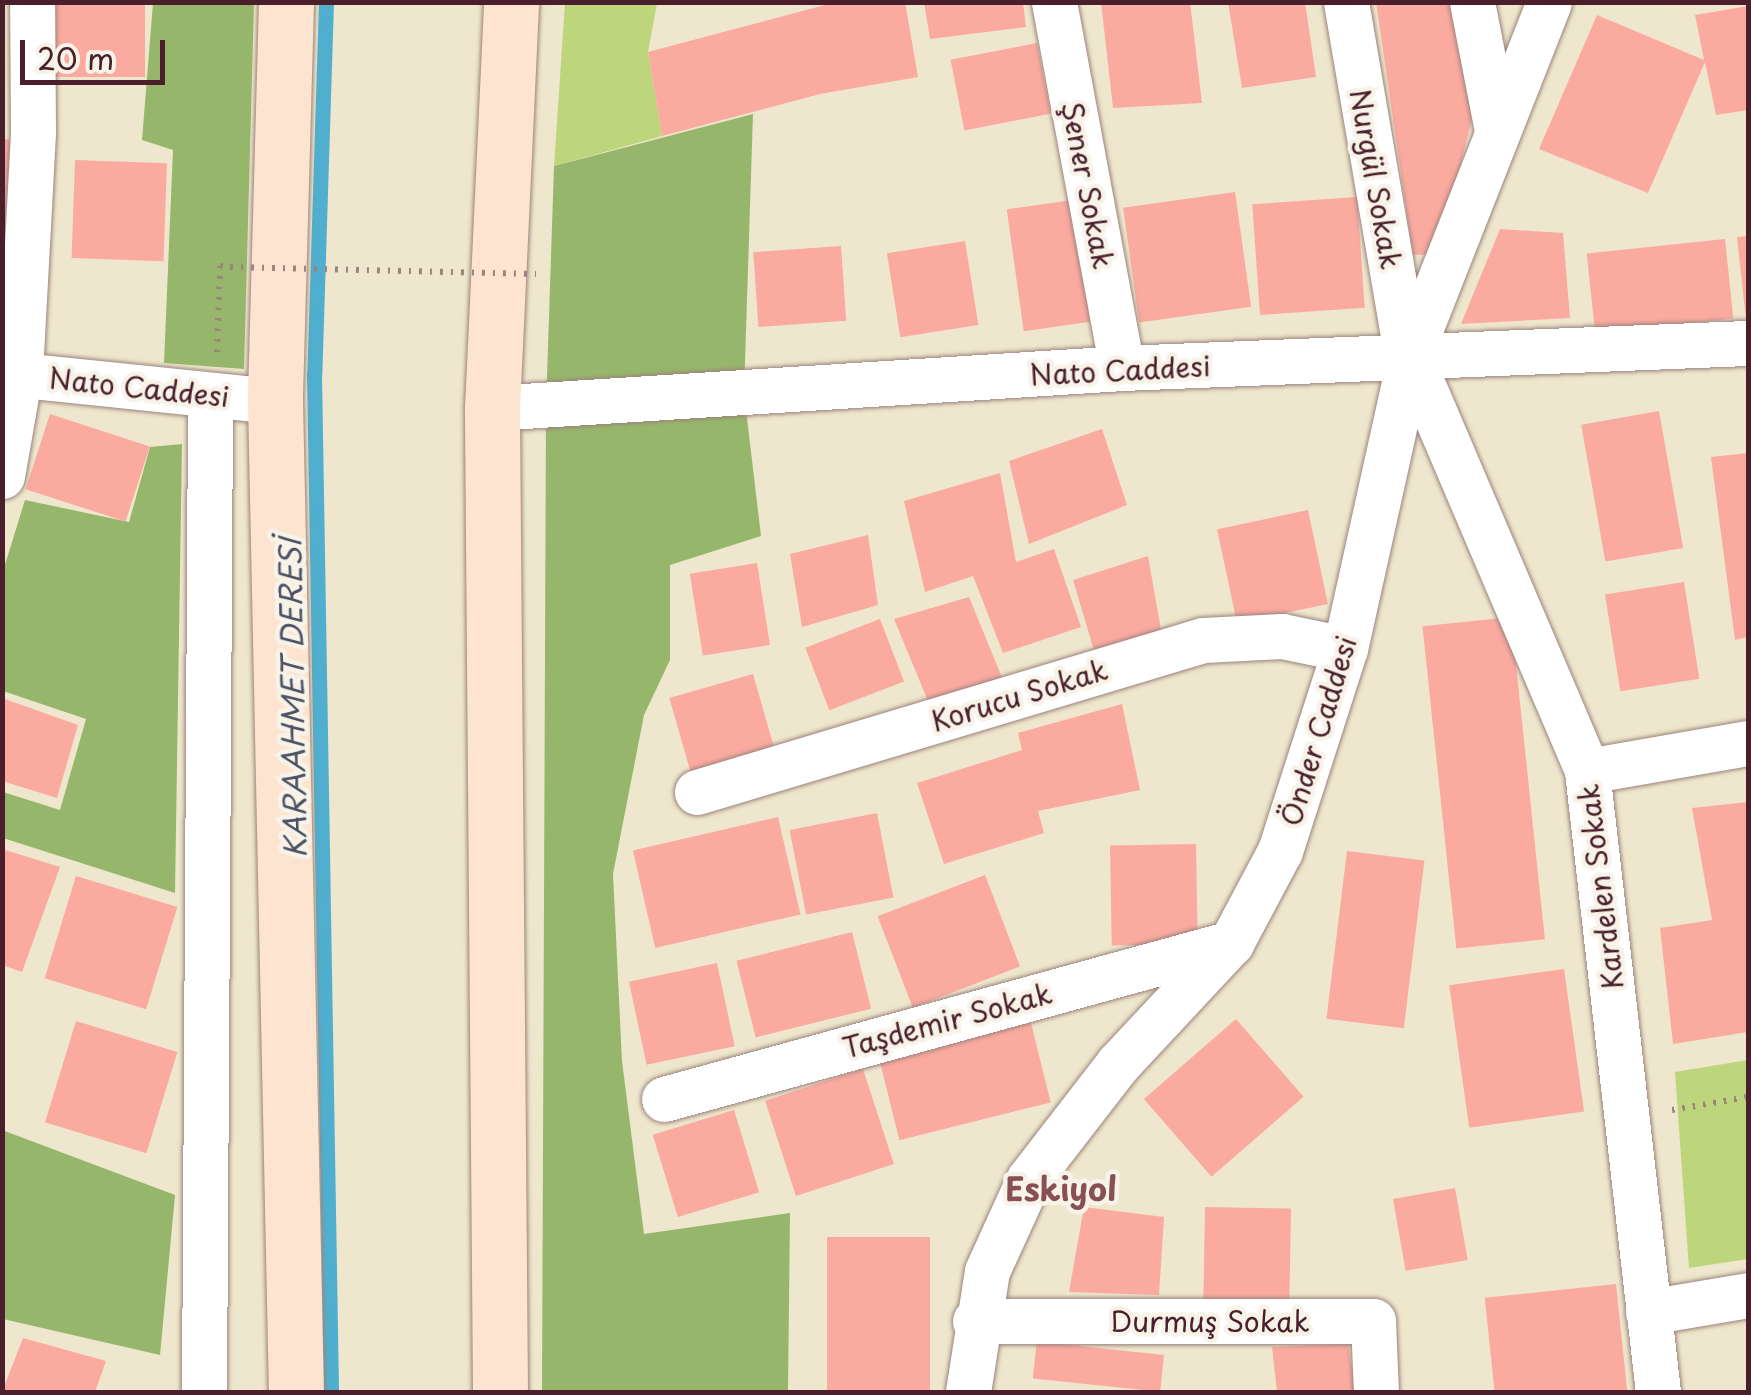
<!DOCTYPE html>
<html>
<head>
<meta charset="utf-8">
<style>
	body { margin:0 }
	#map { position:relative; width:1751px; height:1395px; overflow:hidden; background:#eee7cd; font-family:"Playpen Sans",sans-serif }
	div>[style] { position:absolute }
	.green>* { inset:0; background:#bdd67b }
	.forest>* { inset:0; background:#96b76b }
	.stream>* { height:15px; margin:-7.5px; padding:0 7.5px; transform-origin:7.5px; border-radius:7.5px; background:#50afce }
	.building>* { inset:0; background:#fbaaa0; transform-origin:0 0 }
	.path>* { height:6px; margin-top:-3px; transform-origin:0; background:repeating-linear-gradient(90deg,#9c837c 0 2.5px,transparent 0 10.5px) }
	.roads { filter:drop-shadow(0 0 2px #9c837c) drop-shadow(0 0 2px #9c837c) }
	.street>* { height:45px; margin:-22.5px; padding:0 22.5px; transform-origin:22.5px; border-radius:22.5px; background:#fff }
	.secondary>* { height:55px; margin:-27.5px; padding:0 27.5px; transform-origin:27.5px; border-radius:27.5px; background:#fde4d0 }
	.path-bridge>* { height:6px; margin-top:-3px; transform-origin:0; background:repeating-linear-gradient(90deg,#9c837c 0 2.5px,transparent 0 10.5px) }
	span { translate:-50% -50%; white-space:nowrap; text-align:center; line-height:1.15; -webkit-text-stroke:9px #f7f3e8; paint-order:stroke }
	.street-label { font-size:28px; color:#4a1f2b }
	.water-label { font-size:30px; color:#4c5164; font-style:italic }
	.quarter-label { font-size:32px; color:#885054; font-weight:700 }
	.frame { position:absolute; inset:0; border:5px solid #4a1f2b; pointer-events:none }
	.scale { position:absolute; left:20px; top:40px; width:145px; height:45px; box-sizing:border-box; border:5px solid #4a1f2b; border-top:0; padding-left:12px; font-size:30px; line-height:35px; white-space:nowrap; color:#4a1f2b; -webkit-text-stroke:8px #f7f3e8; paint-order:stroke }
</style>
</head>
<body>
<div id="map">
	<div class="green">
		<i style="clip-path:polygon(565px 3px,657px 3px,648px 52px,662px 136px,554px 166px)"></i>
		<i style="clip-path:polygon(1748px 1060px,1748px 1259px,1689px 1268px,1675px 1072px)"></i>
	</div>
	<div class="forest">
		<i style="clip-path:polygon(153px 3px,254px 3px,244px 369px,164px 363px,173px 150px,142px 140px)"></i>
		<i style="clip-path:polygon(753px 114px,744px 393px,761px 536px,670px 565px,670px 660px,644px 715px,613px 874px,622px 1061px,644px 1234px,790px 1213px,788px 1392px,542px 1392px,546px 407px,554px 166px)"></i>
		<i style="clip-path:polygon(182px 444px,175px 893px,3px 838px,3px 792px,60px 810px,86px 719px,3px 691px,3px 571px,25px 500px,129px 522px,150px 447px)"></i>
		<i style="clip-path:polygon(2px 1130px,175px 1195px,160px 1355px,3px 1319px)"></i>
	</div>
	<div class="stream">
		<i style="left:326px;top:2px;width:372px;rotate:91.8deg"></i>
		<i style="left:314px;top:374px;width:1018px;rotate:89.04deg"></i>
	</div>
	<div class="building">
		<i style="left:53px;top:2px;width:92px;height:75px"></i>
		<i style="clip-path:polygon(836px 2px,905px 2px,918px 77px,820px 94px,662px 136px,648px 52px)"></i>
		<i style="clip-path:polygon(924px 2px,1023px 2px,1026px 27px,930px 39px)"></i>
		<i style="clip-path:polygon(1101px 2px,1190px 2px,1202px 103px,1113px 108px)"></i>
		<i style="clip-path:polygon(1228px 2px,1305px 2px,1316px 77px,1242px 88px)"></i>
		<i style="clip-path:polygon(1376px 2px,1452px 2px,1472px 119px,1438px 254px,1413px 255px)"></i>
		<i style="clip-path:polygon(1748px 6px,1748px 110px,1716px 115px,1705px 62px,1648px 193px,1539px 149px,1597px 15px,1704px 60px,1695px 15px)"></i>
		<i style="left:1037px;top:43px;width:72px;height:88px;rotate:79deg"></i>
		<i style="clip-path:polygon(2px 139px,16px 140px,11px 241px,2px 241px)"></i>
		<i style="left:75px;top:160px;width:92px;height:98px;rotate:2deg"></i>
		<i style="left:1235px;top:192px;width:116px;height:113px;rotate:82deg"></i>
		<i style="left:1357px;top:197px;width:111px;height:105px;rotate:86deg"></i>
		<i style="left:1073px;top:200px;width:123px;height:67px;rotate:82deg"></i>
		<i style="clip-path:polygon(1500px 229px,1563px 233px,1570px 318px,1461px 324px)"></i>
		<i style="clip-path:polygon(1748px 236px,1748px 320px,1746px 320px,1737px 237px)"></i>
		<i style="left:1725px;top:239px;width:80px;height:139px;rotate:84deg"></i>
		<i style="left:965px;top:241px;width:85px;height:79px;rotate:81deg"></i>
		<i style="left:841px;top:246px;width:75px;height:88px;rotate:86deg"></i>
		<i style="left:1659px;top:411px;width:139px;height:79px;rotate:80deg"></i>
		<i style="left:50px;top:414px;width:105px;height:79px;rotate:18deg"></i>
		<i style="clip-path:polygon(1102px 429px,1127px 505px,1029px 544px,1009px 461px)"></i>
		<i style="clip-path:polygon(1748px 453px,1748px 637px,1735px 640px,1711px 457px)"></i>
		<i style="clip-path:polygon(1000px 473px,1016px 562px,1054px 549px,1081px 627px,1003px 653px,973px 576px,925px 592px,904px 501px)"></i>
		<i style="left:1308px;top:510px;width:96px;height:93px;rotate:78deg"></i>
		<i style="clip-path:polygon(868px 535px,878px 605px,802px 627px,790px 554px)"></i>
		<i style="clip-path:polygon(1148px 556px,1162px 636px,1096px 657px,1073px 580px)"></i>
		<i style="left:757px;top:563px;width:83px;height:68px;rotate:81deg"></i>
		<i style="left:1684px;top:582px;width:98px;height:80px;rotate:81deg"></i>
		<i style="clip-path:polygon(969px 597px,1003px 680px,928px 701px,894px 619px)"></i>
		<i style="left:1511px;top:617px;width:324px;height:89px;rotate:84deg"></i>
		<i style="left:880px;top:619px;width:67px;height:80px;rotate:69deg"></i>
		<i style="left:753px;top:674px;width:78px;height:87px;rotate:74deg"></i>
		<i style="clip-path:polygon(2px 698px,78px 725px,57px 798px,2px 781px)"></i>
		<i style="clip-path:polygon(1122px 704px,1140px 790px,1038px 811px,1044px 833px,944px 864px,917px 783px,1022px 750px,1018px 733px)"></i>
		<i style="clip-path:polygon(1748px 802px,1748px 1032px,1673px 1044px,1660px 928px,1712px 920px,1692px 808px)"></i>
		<i style="left:877px;top:813px;width:86px;height:89px;rotate:79deg"></i>
		<i style="left:778px;top:817px;width:100px;height:149px;rotate:77deg"></i>
		<i style="left:1196px;top:844px;width:100px;height:86px;rotate:89deg"></i>
		<i style="clip-path:polygon(2px 849px,60px 867px,22px 972px,2px 965px)"></i>
		<i style="left:1347px;top:851px;width:78px;height:169px;rotate:7deg"></i>
		<i style="left:985px;top:875px;width:98px;height:115px;rotate:69deg"></i>
		<i style="left:76px;top:876px;width:106px;height:107px;rotate:17deg"></i>
		<i style="left:852px;top:932px;width:79px;height:119px;rotate:76deg"></i>
		<i style="left:717px;top:963px;width:85px;height:90px;rotate:78deg"></i>
		<i style="left:1564px;top:969px;width:144px;height:116px;rotate:82deg"></i>
		<i style="left:1030px;top:1019px;width:86px;height:156px;rotate:76deg"></i>
		<i style="left:1236px;top:1019px;width:103px;height:122px;rotate:49deg"></i>
		<i style="left:76px;top:1021px;width:106px;height:106px;rotate:17deg"></i>
		<i style="left:863px;top:1069px;width:100px;height:103px;rotate:72deg"></i>
		<i style="left:734px;top:1110px;width:86px;height:85px;rotate:73deg"></i>
		<i style="left:1455px;top:1188px;width:73px;height:63px;rotate:80deg"></i>
		<i style="clip-path:polygon(1084px 1207px,1164px 1217px,1159px 1295px,1069px 1292px)"></i>
		<i style="left:1205px;top:1207px;width:86px;height:98px;rotate:1deg"></i>
		<i style="left:930px;top:1237px;width:155px;height:103px;rotate:90deg"></i>
		<i style="left:1616px;top:1284px;width:109px;height:132px;rotate:84deg"></i>
		<i style="clip-path:polygon(23px 1338px,106px 1361px,95px 1392px,2px 1392px)"></i>
		<i style="clip-path:polygon(1348px 1344px,1356px 1392px,1277px 1392px,1272px 1347px)"></i>
		<i style="left:1164px;top:1355px;width:37px;height:128px;rotate:96deg"></i>
	</div>
	<div class="path">
		<i style="left:217px;top:352px;width:86px;rotate:-88deg"></i>
		<i style="left:220px;top:266px;width:7px;rotate:8deg"></i>
		<i style="left:1672px;top:1110px;width:77px;rotate:-9.7deg"></i>
	</div>
	<div class="roads">
		<div class="street">
			<i style="left:1054px;top:2px;width:372px;rotate:79.5deg"></i>
			<i style="left:1346px;top:2px;width:344px;rotate:80.3deg"></i>
			<i style="left:1404px;top:341px;width:467px;rotate:66.9deg"></i>
			<i style="left:1587px;top:771px;width:625px;rotate:83.48deg"></i>
			<i style="left:1472px;top:2px;width:131px;rotate:79deg"></i>
			<i style="left:2px;top:373px;width:274px;rotate:5.9deg"></i>
			<i style="left:492px;top:408px;width:631px;rotate:-3.63deg"></i>
			<i style="left:1122px;top:368px;width:626px;rotate:-2.29deg"></i>
			<i style="left:2px;top:476px;width:105px;rotate:-80.1deg"></i>
			<i style="left:20px;top:373px;width:242px;rotate:-86.9deg"></i>
			<i style="left:33px;top:131px;width:129px;rotate:-90.4deg"></i>
			<i style="left:1587px;top:771px;width:163px;rotate:-9.9deg"></i>
			<i style="left:697px;top:792px;width:528px;rotate:-16.72deg"></i>
			<i style="left:1203px;top:640px;width:79px;rotate:-2.9deg"></i>
			<i style="left:1282px;top:636px;width:64px;rotate:11.7deg"></i>
			<i style="left:664px;top:1099px;width:588px;rotate:-15.38deg"></i>
			<i style="left:1648px;top:1312px;width:101px;rotate:-9.6deg"></i>
			<i style="left:975px;top:1321px;width:398px"></i>
			<i style="left:1373px;top:1321px;width:71px;rotate:87.6deg"></i>
			<i style="left:204px;top:1392px;width:995px;rotate:-89.65deg"></i>
			<i style="left:968px;top:1392px;width:122px;rotate:-81.1deg"></i>
			<i style="left:987px;top:1271px;width:101px;rotate:-65.5deg"></i>
			<i style="left:1029px;top:1179px;width:145px;rotate:-52.3deg"></i>
			<i style="left:1118px;top:1064px;width:166px;rotate:-47deg"></i>
			<i style="left:1231px;top:943px;width:104px;rotate:-62deg"></i>
			<i style="left:1280px;top:851px;width:212px;rotate:-72.2deg"></i>
			<i style="left:1345px;top:649px;width:301px;rotate:-77.5deg"></i>
			<i style="left:1410px;top:355px;width:379px;rotate:-68.5deg"></i>
		</div>
		<div class="secondary">
			<i style="left:286px;top:2px;width:399px;rotate:91.6deg"></i>
			<i style="left:275px;top:401px;width:991px;rotate:88.79deg"></i>
			<i style="left:500px;top:1392px;width:984px;rotate:-90.47deg"></i>
			<i style="left:492px;top:408px;width:406px;rotate:-87.3deg"></i>
		</div>
	</div>
	<div class="path-bridge">
		<i style="left:230px;top:267px;width:306px;rotate:1.3deg"></i>
	</div>
	<div class="street-label">
		<span style="left:1376px;top:179px;rotate:80deg">Nurgül Sokak</span>
		<span style="left:1088px;top:185px;rotate:79deg">Şener Sokak</span>
		<span style="left:1120px;top:370px;rotate:-3deg">Nato Caddesi</span>
		<span style="left:139px;top:387px;rotate:6deg">Nato Caddesi</span>
		<span style="left:1019px;top:695px;rotate:-17deg">Korucu Sokak</span>
		<span style="left:1318px;top:731px;rotate:-73deg">Önder Caddesi</span>
		<span style="left:1600px;top:887px;rotate:-97deg">Kardelen Sokak</span>
		<span style="left:947px;top:1020px;rotate:-15deg">Taşdemir Sokak</span>
		<span style="left:1210px;top:1321px">Durmuş Sokak</span>
	</div>
	<div class="water-label">
		<span style="left:292px;top:698px;rotate:-91deg">KARAAHMET DERESİ</span>
	</div>
	<div class="quarter-label">
		<span style="left:1061px;top:1188px">Eskiyol</span>
	</div>
	<div class="frame"></div>
	<div class="scale">20 m</div>
</div>
</body>
</html>
